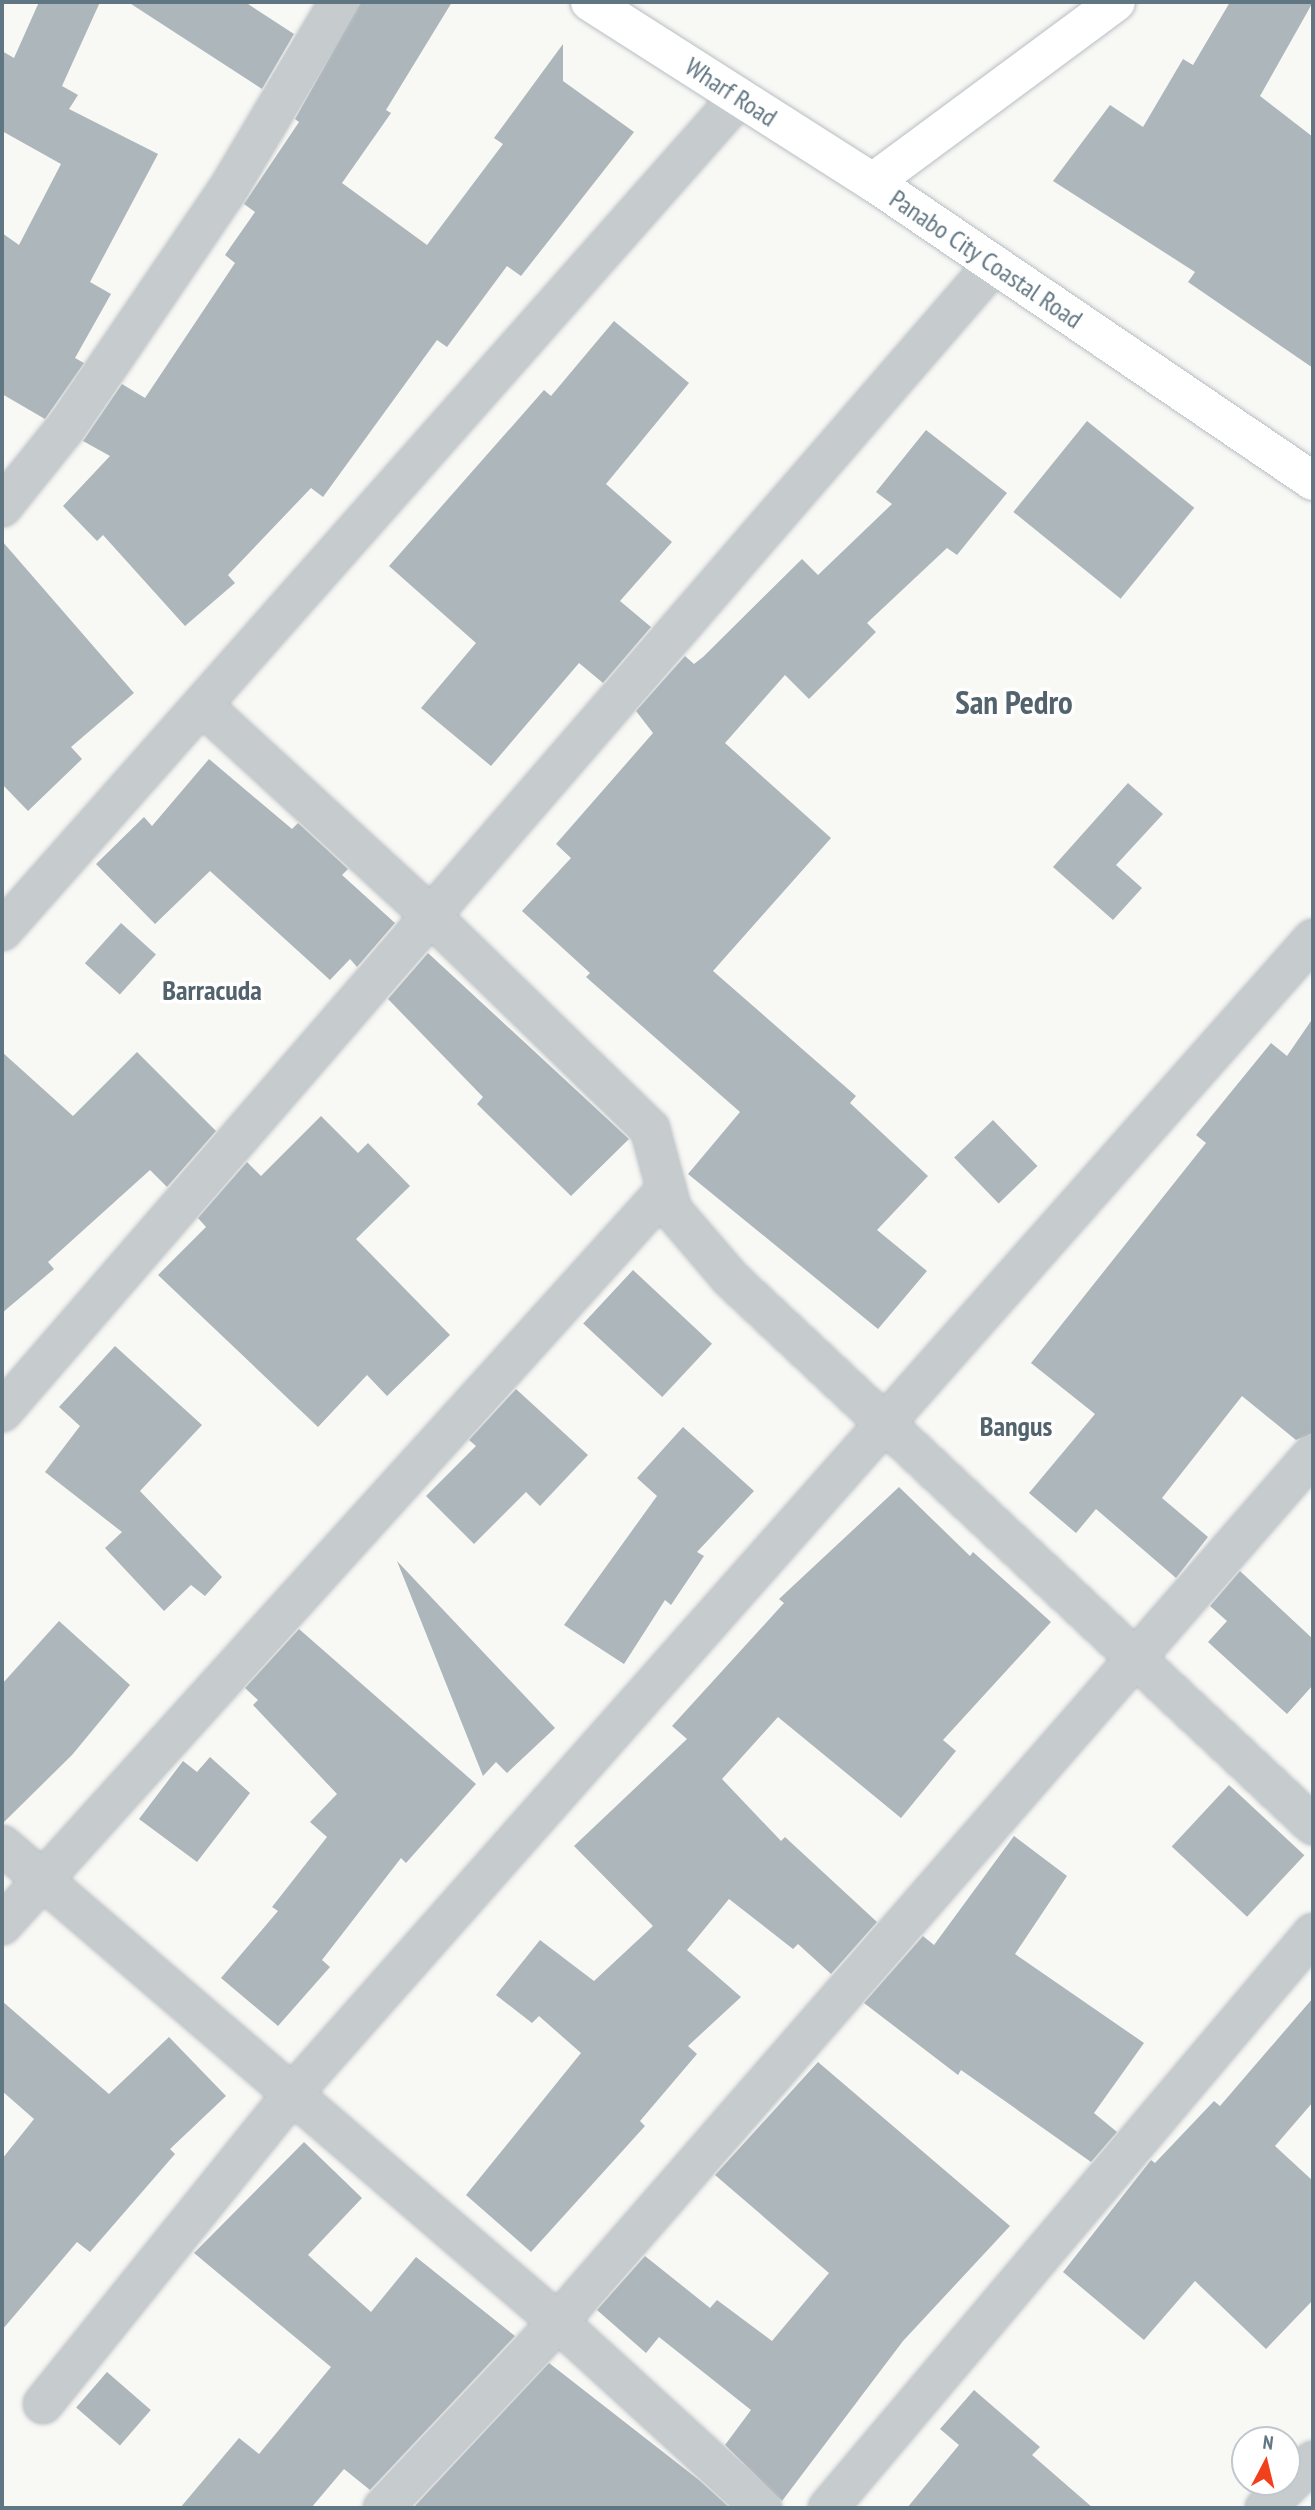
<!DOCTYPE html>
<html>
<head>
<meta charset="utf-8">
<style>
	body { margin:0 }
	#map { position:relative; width:1315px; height:2510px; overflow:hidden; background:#f8f8f5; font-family:"PT Sans Narrow",sans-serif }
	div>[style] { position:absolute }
	.building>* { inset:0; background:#acb6bb; transform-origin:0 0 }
	.roads { filter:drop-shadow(0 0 2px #b8bec2) drop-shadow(0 0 2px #b8bec2) }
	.street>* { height:38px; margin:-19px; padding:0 19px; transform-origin:19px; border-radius:19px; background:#c6cbce }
	.secondary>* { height:38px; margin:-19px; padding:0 19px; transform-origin:19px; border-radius:19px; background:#fff }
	span { translate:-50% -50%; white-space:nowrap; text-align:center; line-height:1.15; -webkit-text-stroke:7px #fff; paint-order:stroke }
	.street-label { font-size:26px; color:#617683 }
	.neighbourhood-label { font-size:28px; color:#53636d; font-weight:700 }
	.district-label { font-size:33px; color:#53636d; font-weight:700 }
	.frame { position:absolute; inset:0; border:4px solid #617683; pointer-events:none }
	.north { position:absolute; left:1231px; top:2426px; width:70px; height:70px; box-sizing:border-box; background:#fff; border:2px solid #c0c8cd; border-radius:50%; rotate:7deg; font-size:19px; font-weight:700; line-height:28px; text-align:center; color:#617683 }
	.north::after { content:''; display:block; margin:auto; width:24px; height:32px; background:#f1411c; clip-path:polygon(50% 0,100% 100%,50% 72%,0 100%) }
</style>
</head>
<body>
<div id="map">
	<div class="building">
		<i style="clip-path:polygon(39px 2px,100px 2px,62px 86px,78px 95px,69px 109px,158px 154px,90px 282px,111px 294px,75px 358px,84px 363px,45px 419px,2px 394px,2px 233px,19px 245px,61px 164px,2px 131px,2px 51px,14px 58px)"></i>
		<i style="clip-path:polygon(128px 2px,245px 2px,294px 34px,262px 89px)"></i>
		<i style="clip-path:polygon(361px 2px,452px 2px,386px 110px,391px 113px,342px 183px,427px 245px,503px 144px,494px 138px,563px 44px,563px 81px,634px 132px,521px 276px,507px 266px,447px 347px,437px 340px,323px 497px,311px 488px,228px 575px,235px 583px,185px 626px,103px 535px,97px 541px,63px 506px,110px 456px,83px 441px,122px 384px,145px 398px,235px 263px,225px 255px,255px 212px,244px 204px,299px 122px,295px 119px)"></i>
		<i style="clip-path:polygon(1230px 2px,1313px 2px,1260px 96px,1313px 137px,1313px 368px,1188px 282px,1195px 272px,1053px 181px,1110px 105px,1143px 127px,1183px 59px,1193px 65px)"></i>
		<i style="clip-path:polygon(614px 321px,689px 383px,606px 484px,672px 542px,620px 601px,651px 627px,603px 683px,579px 663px,491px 766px,421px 708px,476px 643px,389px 566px,544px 390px,551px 396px)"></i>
		<i style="left:1087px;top:421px;width:138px;height:117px;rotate:39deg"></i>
		<i style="clip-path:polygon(926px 430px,1007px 493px,957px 555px,947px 548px,867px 623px,876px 632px,809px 699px,785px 675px,725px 743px,831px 838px,713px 971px,856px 1096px,850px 1103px,928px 1176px,877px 1230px,927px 1271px,878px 1329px,688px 1174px,740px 1112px,586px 977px,590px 973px,522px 911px,571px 858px,556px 844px,653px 733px,636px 711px,685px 656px,694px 664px,703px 657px,802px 559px,818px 575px,892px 504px,876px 492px)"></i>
		<i style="clip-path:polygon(2px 541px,134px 693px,71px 747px,82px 759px,28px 811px,2px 784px)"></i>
		<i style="clip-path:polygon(209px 759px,292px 829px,298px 823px,348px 869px,342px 875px,395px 923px,357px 967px,350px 959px,330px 980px,210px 871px,155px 924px,96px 864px,144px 817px,152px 826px)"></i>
		<i style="clip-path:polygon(1128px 783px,1163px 814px,1116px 865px,1142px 888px,1113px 920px,1053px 867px)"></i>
		<i style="left:121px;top:923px;width:47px;height:54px;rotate:42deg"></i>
		<i style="clip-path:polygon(428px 953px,629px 1139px,571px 1196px,477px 1104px,483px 1097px,388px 999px)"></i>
		<i style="clip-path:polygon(1313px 1018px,1313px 1433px,1296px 1440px,1242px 1396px,1162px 1498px,1208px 1537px,1176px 1578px,1096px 1509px,1076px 1533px,1029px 1493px,1095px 1414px,1031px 1363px,1206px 1143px,1196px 1135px,1271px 1043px,1287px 1056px)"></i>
		<i style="clip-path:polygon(2px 1052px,73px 1116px,137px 1052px,216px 1131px,167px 1187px,150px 1170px,48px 1262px,54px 1269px,2px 1313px)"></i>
		<i style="clip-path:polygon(321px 1116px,358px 1153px,368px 1143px,410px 1186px,356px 1239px,450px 1335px,387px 1396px,367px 1375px,318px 1427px,158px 1275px,206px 1227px,198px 1218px,247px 1162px,261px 1176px)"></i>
		<i style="left:993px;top:1120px;width:64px;height:54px;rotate:46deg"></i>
		<i style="left:633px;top:1270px;width:108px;height:73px;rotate:43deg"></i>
		<i style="clip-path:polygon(115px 1346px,202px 1425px,140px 1491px,222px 1577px,205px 1596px,191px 1585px,164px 1611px,105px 1548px,122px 1532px,45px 1472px,80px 1426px,59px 1407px)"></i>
		<i style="clip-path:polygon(516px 1389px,588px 1455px,540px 1506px,526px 1492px,474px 1544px,426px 1496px,476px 1446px,469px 1440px)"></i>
		<i style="clip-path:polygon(683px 1427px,754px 1491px,697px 1552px,704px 1556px,671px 1605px,665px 1600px,624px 1664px,564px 1625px,657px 1496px,637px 1478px)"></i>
		<i style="clip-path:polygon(899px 1487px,970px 1556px,973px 1552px,1051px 1622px,943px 1740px,956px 1751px,901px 1818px,778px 1717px,722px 1779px,781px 1841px,785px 1837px,877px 1922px,831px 1974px,798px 1944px,793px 1949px,729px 1899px,687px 1950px,741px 1997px,688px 2046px,697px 2054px,640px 2121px,645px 2126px,531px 2252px,466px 2195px,581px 2053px,539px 2016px,532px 2023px,496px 1995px,540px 1940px,594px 1981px,653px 1926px,574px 1846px,687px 1739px,672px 1726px,784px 1603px,779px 1599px)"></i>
		<i style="clip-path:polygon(397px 1561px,555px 1728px,507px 1773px,496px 1762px,483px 1776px)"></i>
		<i style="clip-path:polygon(1240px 1571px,1313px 1639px,1313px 1685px,1287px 1714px,1208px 1642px,1227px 1621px,1210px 1606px)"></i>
		<i style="clip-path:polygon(59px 1621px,130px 1685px,72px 1755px,2px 1824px,2px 1684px)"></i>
		<i style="clip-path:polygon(299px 1629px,476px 1784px,406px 1863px,401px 1858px,322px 1960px,330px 1967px,278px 2026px,221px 1978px,278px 1911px,272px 1907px,327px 1837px,310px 1822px,337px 1794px,253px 1705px,258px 1700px,245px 1688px)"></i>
		<i style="clip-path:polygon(210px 1757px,250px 1793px,197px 1862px,139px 1819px,183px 1761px,197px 1772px)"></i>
		<i style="left:1229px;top:1785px;width:103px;height:84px;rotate:43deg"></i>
		<i style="clip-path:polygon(1014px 1836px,1067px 1876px,1015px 1954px,1144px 2043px,1094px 2113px,1117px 2132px,1091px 2162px,961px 2070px,958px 2075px,864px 2003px,923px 1936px,934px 1945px)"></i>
		<i style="clip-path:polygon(1313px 1998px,1313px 2102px,1275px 2146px,1313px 2181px,1313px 2300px,1266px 2349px,1195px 2281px,1144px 2340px,1063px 2272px,1151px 2160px,1155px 2163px,1214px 2101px,1220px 2106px)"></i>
		<i style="clip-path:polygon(2px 2001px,109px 2094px,169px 2037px,226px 2096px,170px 2149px,175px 2154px,90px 2252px,77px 2242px,2px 2330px,2px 2159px,34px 2119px,2px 2091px)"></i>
		<i style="clip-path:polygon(818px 2062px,1010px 2226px,903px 2341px,782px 2501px,725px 2445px,751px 2410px,659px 2337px,646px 2353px,597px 2310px,645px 2256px,710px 2308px,717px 2300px,772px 2341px,829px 2273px,715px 2175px)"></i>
		<i style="clip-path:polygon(304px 2142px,362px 2198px,308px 2255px,371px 2312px,416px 2257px,515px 2336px,370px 2490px,344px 2469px,311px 2508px,180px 2508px,239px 2438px,259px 2454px,331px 2367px,194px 2253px)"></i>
		<i style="clip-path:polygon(549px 2363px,699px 2480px,730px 2508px,413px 2508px)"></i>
		<i style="left:107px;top:2372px;width:58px;height:47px;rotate:41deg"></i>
		<i style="clip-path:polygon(974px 2390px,1040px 2447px,1032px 2455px,1093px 2508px,907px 2508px,959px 2445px,940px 2429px)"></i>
	</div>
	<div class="roads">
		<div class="street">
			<i style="left:2px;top:507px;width:104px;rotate:-51.3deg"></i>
			<i style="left:67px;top:426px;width:284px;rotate:-55.8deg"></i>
			<i style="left:227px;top:191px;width:220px;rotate:-59.3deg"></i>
			<i style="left:204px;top:707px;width:310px;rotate:42.6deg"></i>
			<i style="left:432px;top:917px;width:304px;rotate:44.2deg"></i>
			<i style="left:650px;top:1129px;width:84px;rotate:74.8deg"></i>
			<i style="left:672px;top:1210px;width:91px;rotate:49.5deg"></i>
			<i style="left:731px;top:1279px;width:798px;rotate:43.17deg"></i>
			<i style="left:2px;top:931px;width:1113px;rotate:-48.53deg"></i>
			<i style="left:2px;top:1412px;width:1517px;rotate:-49.17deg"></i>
			<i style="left:2px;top:1845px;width:733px;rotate:40.63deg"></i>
			<i style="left:558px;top:2322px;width:276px;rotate:42.4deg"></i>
			<i style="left:2px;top:1925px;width:988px;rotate:-47.91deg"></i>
			<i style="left:43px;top:2404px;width:399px;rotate:-51.2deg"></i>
			<i style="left:293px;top:2093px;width:1540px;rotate:-48.53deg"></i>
			<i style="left:383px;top:2508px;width:255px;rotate:-46.7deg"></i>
			<i style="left:558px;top:2322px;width:1150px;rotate:-48.98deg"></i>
			<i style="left:828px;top:2508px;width:752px;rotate:-49.85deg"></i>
			<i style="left:1265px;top:2508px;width:67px;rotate:-44.4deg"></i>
		</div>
		<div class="secondary">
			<i style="left:590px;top:2px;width:335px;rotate:32.5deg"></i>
			<i style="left:873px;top:182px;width:532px;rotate:34.2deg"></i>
			<i style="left:873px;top:182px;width:302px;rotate:-36.5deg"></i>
		</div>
	</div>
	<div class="street-label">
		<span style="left:731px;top:92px;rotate:33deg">Wharf Road</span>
		<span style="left:986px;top:259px;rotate:34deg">Panabo City Coastal Road</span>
	</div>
	<div class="neighbourhood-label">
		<span style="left:212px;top:990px">Barracuda</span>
		<span style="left:1016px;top:1426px">Bangus</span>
	</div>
	<div class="district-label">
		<span style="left:1014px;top:702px">San Pedro</span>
	</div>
	<div class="frame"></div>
	<div class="north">N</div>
</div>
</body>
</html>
